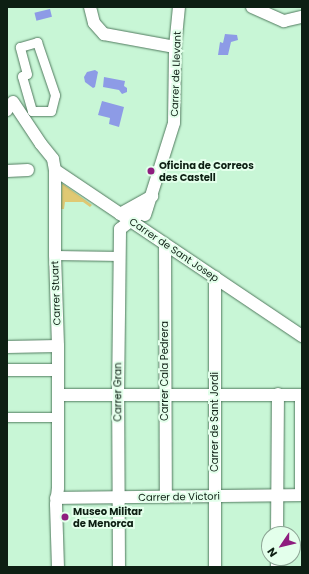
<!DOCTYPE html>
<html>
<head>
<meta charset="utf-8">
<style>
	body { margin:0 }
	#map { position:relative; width:309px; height:574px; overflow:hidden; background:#c8f6d6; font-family:Poppins,sans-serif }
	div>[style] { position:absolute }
	.green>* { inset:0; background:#e0c973 }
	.water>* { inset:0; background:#8d9be6; transform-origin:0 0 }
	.roads { filter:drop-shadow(0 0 1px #507a5e) drop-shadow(0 0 1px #507a5e) }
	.pedestrian>* { height:9px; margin:-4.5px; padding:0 4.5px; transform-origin:4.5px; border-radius:4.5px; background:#fff }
	.minor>* { height:12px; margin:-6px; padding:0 6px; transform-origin:6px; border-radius:6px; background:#fff }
	.dots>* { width:11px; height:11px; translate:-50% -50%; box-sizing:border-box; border:2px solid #e3ffeb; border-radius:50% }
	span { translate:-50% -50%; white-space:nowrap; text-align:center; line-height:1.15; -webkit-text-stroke:4px #e3ffeb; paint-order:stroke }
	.street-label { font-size:10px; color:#0d1f13 }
	.poi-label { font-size:10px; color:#0d1f13; font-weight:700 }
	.left { translate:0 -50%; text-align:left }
	.frame { position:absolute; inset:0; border:8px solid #0d1f13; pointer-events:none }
	.north { position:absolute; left:261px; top:526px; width:40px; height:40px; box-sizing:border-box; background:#e3ffeb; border:1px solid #8da595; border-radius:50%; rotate:235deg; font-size:11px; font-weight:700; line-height:16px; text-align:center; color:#0d1f13 }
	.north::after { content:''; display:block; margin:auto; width:14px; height:18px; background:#8e1d7e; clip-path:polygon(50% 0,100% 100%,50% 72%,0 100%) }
</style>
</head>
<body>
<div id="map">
	<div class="green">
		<i style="clip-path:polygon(62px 184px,63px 184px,92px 205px,90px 207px,83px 202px,65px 202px,64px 209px,61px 209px)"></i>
	</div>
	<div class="water">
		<i style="left:50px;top:9px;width:8px;height:16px;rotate:76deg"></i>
		<i style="clip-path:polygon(225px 34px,237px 35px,238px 40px,231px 42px,228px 55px,218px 55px,220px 42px,223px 43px)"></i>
		<i style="clip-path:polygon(95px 70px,98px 72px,95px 87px,93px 88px,85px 82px,84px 77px,87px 72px)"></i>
		<i style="clip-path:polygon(104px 77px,125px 81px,124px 86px,127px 88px,127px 92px,122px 94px,119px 90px,103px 87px)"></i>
		<i style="clip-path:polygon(102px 101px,124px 107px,119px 127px,109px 124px,110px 118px,98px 115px)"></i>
	</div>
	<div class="roads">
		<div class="pedestrian">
			<i style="left:37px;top:42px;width:56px;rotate:71.2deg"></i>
			<i style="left:55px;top:95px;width:16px;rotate:104deg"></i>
			<i style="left:51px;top:111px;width:19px;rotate:180deg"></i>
			<i style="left:32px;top:111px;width:36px;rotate:-106deg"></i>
			<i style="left:22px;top:76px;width:5px;rotate:-22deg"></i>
			<i style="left:27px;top:74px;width:28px;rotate:-105deg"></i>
			<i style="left:20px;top:47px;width:18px;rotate:-16deg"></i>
			<i style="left:7px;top:111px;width:11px;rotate:-56deg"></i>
			<i style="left:55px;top:255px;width:65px;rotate:0.9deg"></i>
			<i style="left:7px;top:417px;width:51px"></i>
		</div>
		<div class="minor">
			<i style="left:90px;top:7px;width:16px;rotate:76deg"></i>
			<i style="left:94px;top:23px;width:15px;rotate:48deg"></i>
			<i style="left:104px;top:34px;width:72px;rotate:10.4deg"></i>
			<i style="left:252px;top:7px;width:35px;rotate:24deg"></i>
			<i style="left:284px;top:21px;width:18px;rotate:-13deg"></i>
			<i style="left:13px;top:102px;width:50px;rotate:56.3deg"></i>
			<i style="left:41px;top:144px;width:19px;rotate:51deg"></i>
			<i style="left:53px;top:159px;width:11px;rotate:80deg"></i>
			<i style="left:55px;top:170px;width:85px;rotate:90deg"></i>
			<i style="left:55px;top:255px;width:91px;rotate:88.1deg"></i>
			<i style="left:58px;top:346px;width:142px;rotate:90deg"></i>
			<i style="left:58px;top:488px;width:16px;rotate:97deg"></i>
			<i style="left:56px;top:504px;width:63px;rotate:88.2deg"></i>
			<i style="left:55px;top:170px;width:298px;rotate:33.9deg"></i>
			<i style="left:7px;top:171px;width:21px;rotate:-3deg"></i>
			<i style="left:120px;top:214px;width:37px;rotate:-29deg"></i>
			<i style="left:145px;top:215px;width:96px;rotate:-72.5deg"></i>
			<i style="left:174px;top:123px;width:76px;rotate:-89.2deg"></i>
			<i style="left:175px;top:47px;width:40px;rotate:-84.3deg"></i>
			<i style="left:165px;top:244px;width:253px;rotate:89.8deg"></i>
			<i style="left:7px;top:347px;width:51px;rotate:-1.1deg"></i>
			<i style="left:7px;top:370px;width:51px"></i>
			<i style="left:58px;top:395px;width:244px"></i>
			<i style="left:301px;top:395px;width:100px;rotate:90deg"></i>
			<i style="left:56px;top:498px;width:246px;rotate:-0.7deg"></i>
			<i style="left:277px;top:534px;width:140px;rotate:-89.6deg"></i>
			<i style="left:277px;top:558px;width:9px;rotate:90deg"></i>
			<i style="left:119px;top:567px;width:172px;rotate:-90.3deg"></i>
			<i style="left:118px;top:395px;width:166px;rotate:-89.3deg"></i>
			<i style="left:120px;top:229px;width:34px;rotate:-38deg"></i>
			<i style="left:215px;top:567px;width:290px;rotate:-90deg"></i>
		</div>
	</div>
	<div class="dots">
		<i style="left:151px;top:171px;background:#8e1d7e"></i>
		<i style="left:65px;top:517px;background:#8e1d7e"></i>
	</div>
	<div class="street-label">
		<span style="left:176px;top:74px;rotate:-88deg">Carrer de Llevant</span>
		<span style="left:174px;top:250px;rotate:34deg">Carrer de Sant Josep</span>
		<span style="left:56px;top:293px;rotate:-92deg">Carrer Stuart</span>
		<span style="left:165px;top:371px;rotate:-90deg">Carrer Cala Pedrera</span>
		<span style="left:118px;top:392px;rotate:-90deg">Carrer Gran</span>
		<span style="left:215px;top:422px;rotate:-90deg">Carrer de Sant Jordi</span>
		<span style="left:179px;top:497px;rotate:-1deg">Carrer de Victori</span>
	</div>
	<div class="poi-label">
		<span class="left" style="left:159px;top:171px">Oficina de Correos<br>des Castell</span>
		<span class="left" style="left:73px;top:517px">Museo Militar<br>de Menorca</span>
	</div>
	<div class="frame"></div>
	<div class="north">N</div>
</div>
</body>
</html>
